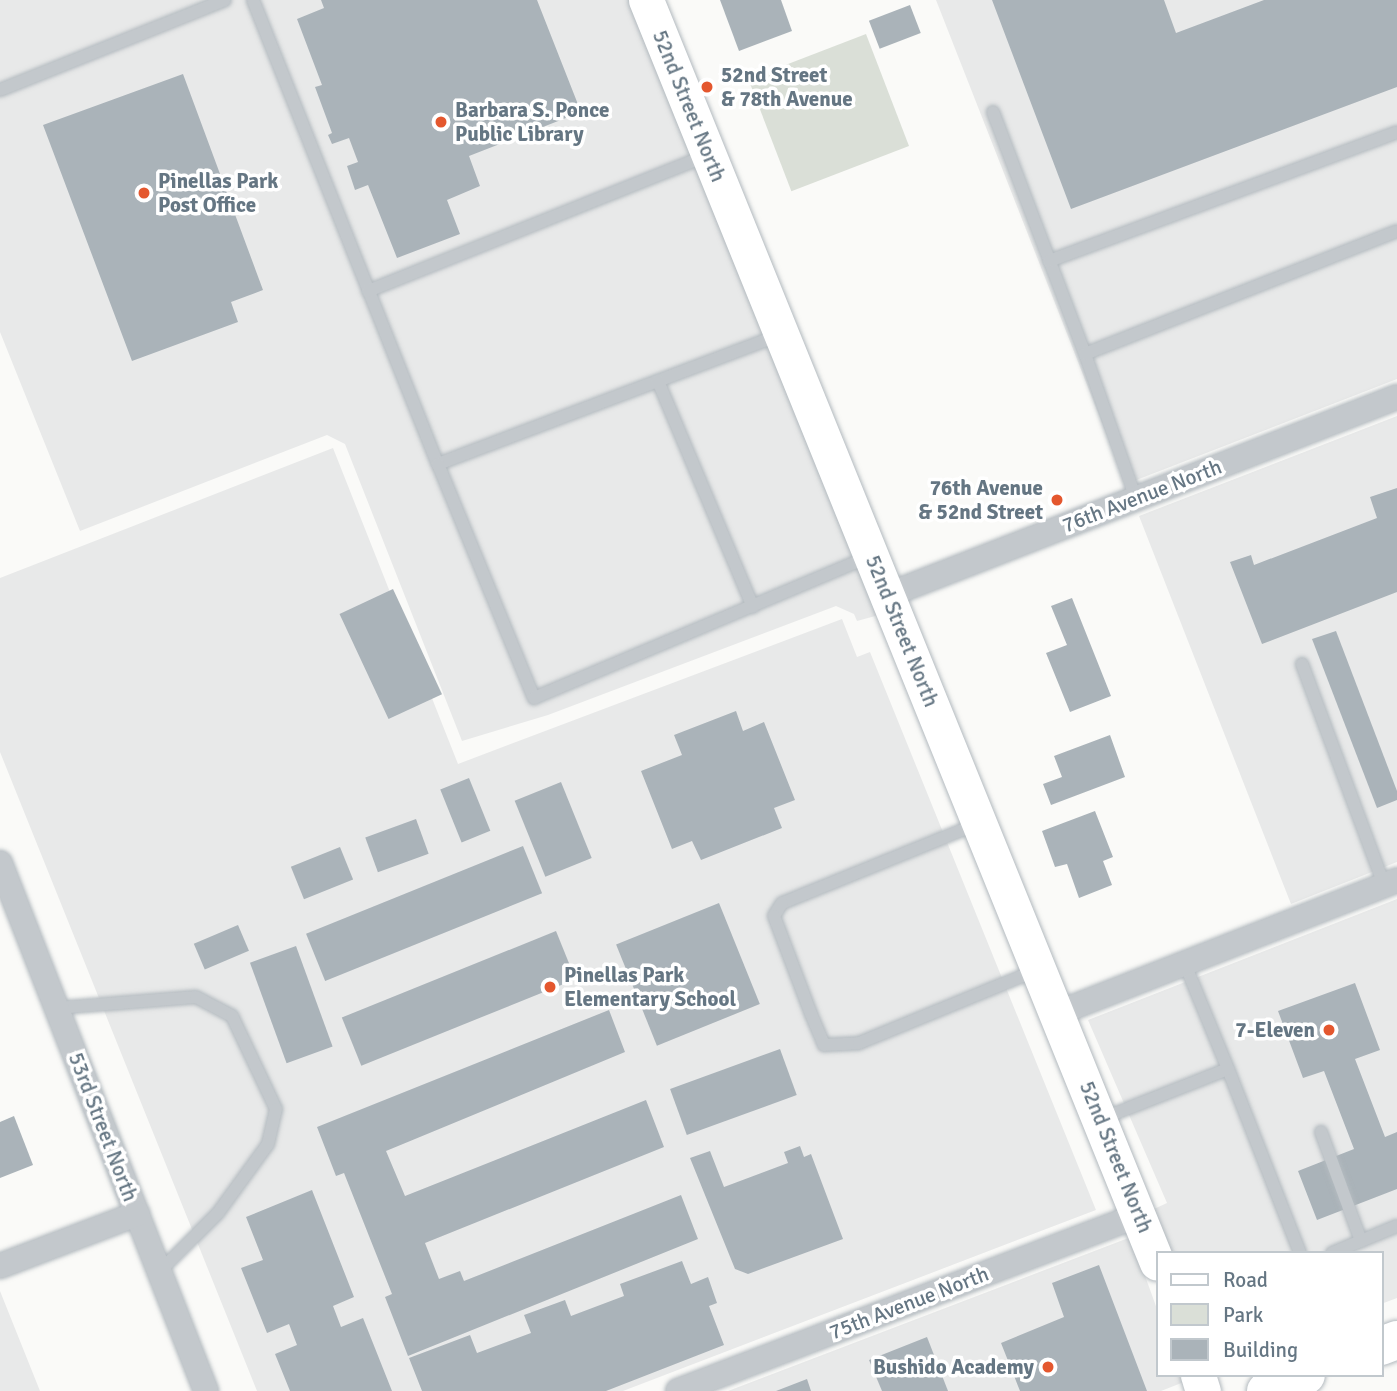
<!DOCTYPE html>
<html>
<head>
<meta charset="utf-8">
<style>
	body { margin:0 }
	#map { position:relative; width:1397px; height:1391px; overflow:hidden; background:#fafaf8; font-family:Signika,sans-serif }
	div>[style] { position:absolute }
	.built>* { inset:0; background:#e8e9e9 }
	.green>* { inset:0; background:#dadfd7; transform-origin:0 0 }
	.building>* { inset:0; background:#aab3b9; transform-origin:0 0 }
	.roads { filter:drop-shadow(0 0 2px #b3babf) drop-shadow(0 0 2px #b3babf) }
	.lane>* { height:12px; margin:-6px; padding:0 6px; transform-origin:6px; border-radius:6px; background:#c3c8cc }
	.street>* { height:24px; margin:-12px; padding:0 12px; transform-origin:12px; border-radius:12px; background:#c3c8cc }
	.secondary>* { height:35px; margin:-17.5px; padding:0 17.5px; transform-origin:17.5px; border-radius:17.5px; background:#fff }
	.primary>* { height:38px; margin:-19px; padding:0 19px; transform-origin:19px; border-radius:19px; background:#fff }
	.dots>* { width:19px; height:19px; translate:-50% -50%; box-sizing:border-box; border:4px solid #fff; border-radius:50% }
	span { translate:-50% -50%; white-space:nowrap; text-align:center; line-height:1.15; -webkit-text-stroke:7px #fff; paint-order:stroke }
	.poi-label { font-size:21px; color:#657683; font-weight:700 }
	.left { translate:0 -50%; text-align:left }
	.right { translate:-100% -50%; text-align:right }
	.street-label { font-size:21px; color:#657683 }
	.legend { position:absolute; left:1156px; top:1251px; width:228px; height:126px; box-sizing:border-box; background:#fff; border:2px solid #c1c8cd; margin:0; padding:9px 12px; list-style:none; font-size:21px; color:#657683 }
	.legend li { display:flex; align-items:center; gap:14px; height:35px }
	.legend b { width:35px; border:2px solid #c1c8cd }
</style>
</head>
<body>
<div id="map">
	<div class="built">
		<i style="clip-path:polygon(0 0,629px 0,879px 615px,857px 621px,854px 614px,836px 606px,548px 715px,462px 741px,345px 444px,327px 435px,80px 531px,0 332px)"></i>
		<i style="clip-path:polygon(936px 0,1397px 0,1397px 379px,1126px 484px)"></i>
		<i style="clip-path:polygon(1397px 416px,1397px 862px,1291px 904px,1139px 516px)"></i>
		<i style="clip-path:polygon(333px 448px,458px 764px,842px 619px,857px 657px,870px 652px,1096px 1210px,623px 1391px,257px 1391px,0 752px,0 578px)"></i>
		<i style="clip-path:polygon(1397px 899px,1397px 1298px,1381px 1304px,1381px 1253px,1170px 1253px,1154px 1209px,1167px 1203px,1088px 1020px)"></i>
		<i style="clip-path:polygon(1131px 1237px,1157px 1309px,1157px 1375px,1181px 1375px,1184px 1382px,1161px 1391px,728px 1391px)"></i>
		<i style="clip-path:polygon(0 1291px,40px 1391px,0 1391px)"></i>
	</div>
	<div class="green">
		<i style="left:866px;top:34px;width:120px;height:126px;rotate:69deg"></i>
	</div>
	<div class="building">
		<i style="clip-path:polygon(321px 0,537px 0,581px 112px,469px 156px,480px 186px,447px 200px,460px 234px,397px 258px,368px 185px,355px 190px,347px 166px,358px 162px,349px 138px,332px 144px,328px 135px,332px 133px,315px 87px,322px 85px,297px 19px,324px 8px)"></i>
		<i style="clip-path:polygon(720px 0,781px 0,792px 31px,739px 51px)"></i>
		<i style="clip-path:polygon(992px 0,1164px 0,1176px 33px,1264px 0,1397px 0,1397px 87px,1071px 209px)"></i>
		<i style="left:910px;top:5px;width:30px;height:44px;rotate:69deg"></i>
		<i style="clip-path:polygon(183px 74px,263px 290px,231px 302px,238px 322px,132px 361px,43px 125px)"></i>
		<i style="clip-path:polygon(1397px 488px,1397px 592px,1262px 644px,1230px 562px,1251px 555px,1254px 565px,1377px 518px,1370px 497px)"></i>
		<i style="left:393px;top:589px;width:116px;height:59px;rotate:65deg"></i>
		<i style="clip-path:polygon(1072px 598px,1111px 696px,1070px 712px,1046px 653px,1067px 645px,1051px 606px)"></i>
		<i style="clip-path:polygon(1336px 631px,1397px 791px,1397px 800px,1377px 808px,1312px 639px)"></i>
		<i style="clip-path:polygon(736px 711px,743px 731px,764px 722px,795px 800px,774px 808px,782px 828px,701px 860px,692px 841px,672px 849px,641px 771px,682px 755px,674px 735px)"></i>
		<i style="clip-path:polygon(1110px 735px,1125px 777px,1051px 805px,1043px 784px,1062px 777px,1054px 756px)"></i>
		<i style="left:469px;top:778px;width:57px;height:31px;rotate:68deg"></i>
		<i style="left:561px;top:782px;width:82px;height:50px;rotate:68deg"></i>
		<i style="clip-path:polygon(1095px 811px,1113px 857px,1103px 861px,1112px 885px,1079px 898px,1067px 864px,1055px 867px,1042px 831px)"></i>
		<i style="left:416px;top:819px;width:37px;height:54px;rotate:70deg"></i>
		<i style="left:523px;top:846px;width:51px;height:234px;rotate:68deg"></i>
		<i style="left:340px;top:847px;width:35px;height:53px;rotate:68deg"></i>
		<i style="left:719px;top:903px;width:109px;height:111px;rotate:68deg"></i>
		<i style="left:238px;top:925px;width:28px;height:48px;rotate:67deg"></i>
		<i style="left:556px;top:931px;width:52px;height:231px;rotate:68deg"></i>
		<i style="left:296px;top:946px;width:107px;height:49px;rotate:70deg"></i>
		<i style="clip-path:polygon(1355px 983px,1380px 1050px,1355px 1059px,1385px 1137px,1397px 1132px,1397px 1189px,1317px 1220px,1298px 1171px,1354px 1149px,1324px 1071px,1303px 1078px,1278px 1011px)"></i>
		<i style="clip-path:polygon(609px 1010px,625px 1052px,386px 1151px,405px 1196px,646px 1100px,664px 1147px,425px 1243px,439px 1279px,460px 1271px,464px 1281px,681px 1195px,698px 1239px,408px 1356px,385px 1297px,392px 1294px,344px 1173px,336px 1176px,317px 1127px)"></i>
		<i style="left:780px;top:1049px;width:49px;height:117px;rotate:70deg"></i>
		<i style="clip-path:polygon(14px 1116px,33px 1165px,0 1178px,0 1122px)"></i>
		<i style="clip-path:polygon(800px 1146px,804px 1157px,811px 1154px,843px 1239px,748px 1274px,735px 1269px,690px 1158px,710px 1151px,724px 1187px,788px 1163px,784px 1152px)"></i>
		<i style="clip-path:polygon(312px 1190px,354px 1297px,333px 1306px,341px 1327px,363px 1318px,392px 1391px,290px 1391px,275px 1354px,297px 1345px,289px 1324px,267px 1333px,241px 1268px,263px 1260px,246px 1217px)"></i>
		<i style="clip-path:polygon(682px 1261px,691px 1284px,708px 1277px,717px 1303px,709px 1306px,724px 1345px,606px 1391px,422px 1391px,409px 1358px,470px 1335px,477px 1353px,531px 1333px,524px 1315px,565px 1300px,571px 1316px,624px 1296px,620px 1284px)"></i>
		<i style="clip-path:polygon(1099px 1265px,1147px 1391px,1020px 1391px,1001px 1343px,1064px 1317px,1052px 1283px)"></i>
		<i style="clip-path:polygon(927px 1337px,948px 1391px,882px 1391px,869px 1360px)"></i>
		<i style="clip-path:polygon(807px 1379px,811px 1391px,776px 1391px)"></i>
	</div>
	<div class="roads">
		<div class="lane">
			<i style="left:253px;top:0;width:500px;rotate:68.3deg"></i>
			<i style="left:438px;top:464px;width:365px;rotate:-20.7deg"></i>
			<i style="left:0;top:90px;width:242px;rotate:-21.8deg"></i>
			<i style="left:993px;top:112px;width:259px;rotate:69.2deg"></i>
			<i style="left:1049px;top:261px;width:371px;rotate:-20.3deg"></i>
			<i style="left:368px;top:291px;width:364px;rotate:-21.8deg"></i>
			<i style="left:658px;top:381px;width:245px;rotate:67.2deg"></i>
			<i style="left:438px;top:464px;width:253px;rotate:67.7deg"></i>
			<i style="left:534px;top:698px;width:363px;rotate:-22.9deg"></i>
			<i style="left:1136px;top:499px;width:154px;rotate:-109.4deg"></i>
			<i style="left:1085px;top:354px;width:335px;rotate:-21.5deg"></i>
			<i style="left:1302px;top:664px;width:236px;rotate:69.6deg"></i>
			<i style="left:977px;top:824px;width:210px;rotate:157.9deg"></i>
			<i style="left:782px;top:903px;width:15px;rotate:122deg"></i>
			<i style="left:774px;top:916px;width:105px;rotate:69.3deg"></i>
			<i style="left:811px;top:1014px;width:34px;rotate:67deg"></i>
			<i style="left:824px;top:1045px;width:35px;rotate:-3deg"></i>
			<i style="left:859px;top:1043px;width:192px;rotate:-22.3deg"></i>
			<i style="left:57px;top:1008px;width:139px;rotate:-4.5deg"></i>
			<i style="left:196px;top:997px;width:41px;rotate:27.8deg"></i>
			<i style="left:232px;top:1016px;width:103px;rotate:64.7deg"></i>
			<i style="left:276px;top:1109px;width:36px;rotate:103deg"></i>
			<i style="left:268px;top:1144px;width:85px;rotate:125.9deg"></i>
			<i style="left:218px;top:1213px;width:82px;rotate:135deg"></i>
			<i style="left:1228px;top:1069px;width:198px;rotate:68.6deg"></i>
			<i style="left:1101px;top:1119px;width:136px;rotate:-21.5deg"></i>
			<i style="left:1228px;top:1069px;width:113px;rotate:-112.3deg"></i>
			<i style="left:1321px;top:1132px;width:116px;rotate:69.8deg"></i>
			<i style="left:1332px;top:1253px;width:70px;rotate:-22.6deg"></i>
		</div>
		<div class="street">
			<i style="left:888px;top:595px;width:546px;rotate:-21.26deg"></i>
			<i style="left:0;top:863px;width:567px;rotate:68.69deg"></i>
			<i style="left:1058px;top:1013px;width:364px;rotate:-21.4deg"></i>
			<i style="left:0;top:1266px;width:147px;rotate:-20.8deg"></i>
			<i style="left:678px;top:1391px;width:494px;rotate:-20.9deg"></i>
		</div>
		<div class="secondary">
			<i style="left:646px;top:0;width:1362px;rotate:67.97deg"></i>
			<i style="left:1198px;top:1375px;width:17px;rotate:73deg"></i>
		</div>
		<div class="primary">
			<i style="left:1381px;top:1346px;width:17px;rotate:-21deg"></i>
			<i style="left:1266px;top:1391px;width:43px;rotate:-21.8deg"></i>
		</div>
	</div>
	<div class="dots">
		<i style="left:707px;top:87px;background:#e4572e"></i>
		<i style="left:441px;top:122px;background:#e4572e"></i>
		<i style="left:144px;top:193px;background:#e4572e"></i>
		<i style="left:1057px;top:500px;background:#e4572e"></i>
		<i style="left:550px;top:987px;background:#e4572e"></i>
		<i style="left:1329px;top:1030px;background:#e4572e"></i>
		<i style="left:1048px;top:1367px;background:#e4572e"></i>
	</div>
	<div class="poi-label">
		<span class="left" style="left:721px;top:87px">52nd Street<br>&amp; 78th Avenue</span>
		<span class="left" style="left:455px;top:122px">Barbara S. Ponce<br>Public Library</span>
		<span class="left" style="left:158px;top:193px">Pinellas Park<br>Post Office</span>
		<span class="right" style="left:1043px;top:500px">76th Avenue<br>&amp; 52nd Street</span>
		<span class="left" style="left:564px;top:987px">Pinellas Park<br>Elementary School</span>
		<span class="right" style="left:1315px;top:1030px">7-Eleven</span>
		<span class="right" style="left:1034px;top:1367px">Bushido Academy</span>
	</div>
	<div class="street-label">
		<span style="left:689px;top:106px;rotate:68deg">52nd Street North</span>
		<span style="left:1142px;top:496px;rotate:-21deg">76th Avenue North</span>
		<span style="left:902px;top:631px;rotate:68deg">52nd Street North</span>
		<span style="left:103px;top:1127px;rotate:69deg">53rd Street North</span>
		<span style="left:1116px;top:1157px;rotate:68deg">52nd Street North</span>
		<span style="left:909px;top:1303px;rotate:-21deg">75th Avenue North</span>
	</div>
	<ul class="legend">
	<li><b style="height:9px;background:#fff"></b>Road</li>
	<li><b style="height:19px;background:#dadfd7"></b>Park</li>
	<li><b style="height:19px;background:#aab3b9"></b>Building</li>
	</ul>
</div>
</body>
</html>
